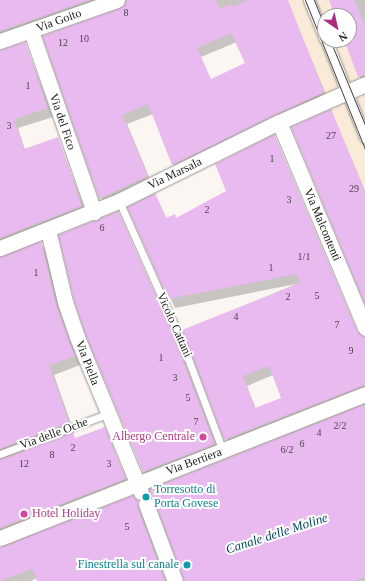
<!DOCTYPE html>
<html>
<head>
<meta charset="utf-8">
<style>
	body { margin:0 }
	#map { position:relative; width:365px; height:581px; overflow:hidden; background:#fbf6f2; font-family:"Times New Roman",serif }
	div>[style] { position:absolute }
	.commercial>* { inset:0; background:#f9ebd8 }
	.shadow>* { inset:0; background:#0003 }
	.building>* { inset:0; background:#e9baf0 }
	.roads { filter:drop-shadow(0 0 1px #9a9591) drop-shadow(0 0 1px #9a9591) }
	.service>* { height:7px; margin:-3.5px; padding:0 3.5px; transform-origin:3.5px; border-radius:3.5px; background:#fff }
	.pedestrian>* { height:11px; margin:-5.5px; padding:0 5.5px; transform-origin:5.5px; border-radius:5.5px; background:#fff }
	.minor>* { height:15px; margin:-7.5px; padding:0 7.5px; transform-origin:7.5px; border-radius:7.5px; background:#fff }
	.tram>* { height:1px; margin:-0.5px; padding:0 0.5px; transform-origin:0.5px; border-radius:0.5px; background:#4a4745 }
	.dots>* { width:11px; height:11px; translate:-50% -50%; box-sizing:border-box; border:2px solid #fff; border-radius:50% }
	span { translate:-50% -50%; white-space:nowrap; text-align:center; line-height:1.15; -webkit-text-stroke:4px #fff; paint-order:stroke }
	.number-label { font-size:10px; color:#4f424e }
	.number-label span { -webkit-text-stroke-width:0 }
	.street-label { font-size:12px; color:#1c1a18 }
	.hotel-label { font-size:12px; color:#b23c85 }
	.right { translate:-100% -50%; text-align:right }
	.left { translate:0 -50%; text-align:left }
	.culture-label { font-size:12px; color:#0d838f }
	.water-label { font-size:13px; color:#02465d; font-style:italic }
	.north { position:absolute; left:317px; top:8px; width:40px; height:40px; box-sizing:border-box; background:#fff; border:1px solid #a4a3a3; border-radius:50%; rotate:146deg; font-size:11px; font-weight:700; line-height:16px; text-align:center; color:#1c1a18 }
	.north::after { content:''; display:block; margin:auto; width:14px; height:18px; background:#a82d81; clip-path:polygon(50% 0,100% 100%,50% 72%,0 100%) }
</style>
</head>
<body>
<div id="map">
	<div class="commercial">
		<i style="clip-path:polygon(evenodd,257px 0,350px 0,365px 27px,365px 278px,281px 69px,257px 0,325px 16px,349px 16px,349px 40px,325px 40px,325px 16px)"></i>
	</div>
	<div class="shadow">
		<i style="clip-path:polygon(evenodd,0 0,287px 0,329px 102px,178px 174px,153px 114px,127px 124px,153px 186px,105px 208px,43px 36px,121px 9px,127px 2px,120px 1px,0 44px,0 0,237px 42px,247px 63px,211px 80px,201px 57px,237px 42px)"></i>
		<i style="clip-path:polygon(329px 0,365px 0,365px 81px,362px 82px,345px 40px,349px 40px,349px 16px,336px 16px)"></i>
		<i style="clip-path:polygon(25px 43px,53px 117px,18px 128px,25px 150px,58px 139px,87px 215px,0 251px,0 51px)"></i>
		<i style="clip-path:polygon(331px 110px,365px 191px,365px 302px)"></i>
		<i style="clip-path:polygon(evenodd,274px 136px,358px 334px,365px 338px,365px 396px,230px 449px,184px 331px,296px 284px,175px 308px,128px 207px,155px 194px,167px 219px,176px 219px,227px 191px,274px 136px,273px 375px,282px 399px,256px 409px,247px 386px,273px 375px)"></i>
		<i style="clip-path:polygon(118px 212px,181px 352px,219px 452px,148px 480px,143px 472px)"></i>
		<i style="clip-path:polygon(41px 243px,46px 252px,61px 315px,80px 365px,54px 375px,74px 432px,72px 433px,75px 439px,104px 429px,130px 488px,0 541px,0 454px,5px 459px,0 450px,0 258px)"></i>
		<i style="clip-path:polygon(365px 403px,365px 581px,185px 581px,158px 507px,150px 495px,150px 489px)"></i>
		<i style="clip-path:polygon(137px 501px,166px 581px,38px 581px,37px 578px,31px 581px,0 581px,0 548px)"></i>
	</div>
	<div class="building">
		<i style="clip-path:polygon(0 0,90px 0,0 31px)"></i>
		<i style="clip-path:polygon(evenodd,126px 0,216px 0,220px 9px,231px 4px,232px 7px,248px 0,288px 0,324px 92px,172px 165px,148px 104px,122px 115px,148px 176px,99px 199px,42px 36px,120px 8px,126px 0,231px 33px,245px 63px,211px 79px,197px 48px,231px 33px)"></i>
		<i style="clip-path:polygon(329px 0,354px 0,365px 25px,365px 75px,358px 77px,344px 40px,349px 40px,349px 16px,335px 16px)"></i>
		<i style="clip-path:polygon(25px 42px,48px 108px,14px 119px,24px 149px,58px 137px,82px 206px,0 238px,0 50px)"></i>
		<i style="clip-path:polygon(331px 109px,365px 192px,365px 305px,291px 127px)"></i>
		<i style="clip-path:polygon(evenodd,274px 134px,357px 331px,365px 337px,365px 385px,224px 440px,182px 330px,300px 283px,297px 274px,168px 299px,127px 207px,155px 193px,166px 218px,175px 214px,176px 218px,226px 191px,215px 164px,274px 134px,269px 366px,281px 398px,255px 408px,243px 376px,269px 366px)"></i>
		<i style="clip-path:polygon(118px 211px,176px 342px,215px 444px,143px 472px,85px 334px,74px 300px,58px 235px)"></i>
		<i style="clip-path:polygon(41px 241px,56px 305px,75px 356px,49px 365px,69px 423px,0 449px,0 257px)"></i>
		<i style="clip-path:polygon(365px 404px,365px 577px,354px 581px,184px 581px,154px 501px,149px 496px,149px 489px)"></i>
		<i style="clip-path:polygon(105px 427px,126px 479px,0 528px,0 459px,73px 432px,75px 438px)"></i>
		<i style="clip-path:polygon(133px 495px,138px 500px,138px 507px,165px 581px,37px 581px,32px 569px,0 581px,0 547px)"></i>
	</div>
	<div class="roads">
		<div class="service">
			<i style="left:119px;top:201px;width:152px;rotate:66deg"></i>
			<i style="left:181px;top:340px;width:119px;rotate:69.3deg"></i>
			<i style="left:0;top:454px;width:114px;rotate:-20.5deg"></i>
		</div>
		<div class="pedestrian">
			<i style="left:309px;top:0;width:42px;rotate:67.7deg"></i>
			<i style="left:326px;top:40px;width:105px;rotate:68.1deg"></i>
		</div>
		<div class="minor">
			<i style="left:31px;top:31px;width:192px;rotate:70.8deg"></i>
			<i style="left:0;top:41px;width:124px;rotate:-19.3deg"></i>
			<i style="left:279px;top:122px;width:223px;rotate:67.3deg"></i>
			<i style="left:48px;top:230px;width:74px;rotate:76.7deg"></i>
			<i style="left:65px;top:302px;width:37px;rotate:71deg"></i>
			<i style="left:77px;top:337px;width:168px;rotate:67.6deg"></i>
			<i style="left:0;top:248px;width:128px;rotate:-21.6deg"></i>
			<i style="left:119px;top:201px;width:178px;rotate:-26.3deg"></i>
			<i style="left:279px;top:122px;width:94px;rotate:-23.8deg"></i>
			<i style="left:146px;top:504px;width:82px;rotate:69.4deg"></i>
			<i style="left:0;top:538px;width:392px;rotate:-21.5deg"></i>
		</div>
	</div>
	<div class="tram">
		<i style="left:305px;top:0;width:161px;rotate:68.1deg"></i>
		<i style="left:314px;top:0;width:29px;rotate:68deg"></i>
		<i style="left:330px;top:40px;width:92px;rotate:67.6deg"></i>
	</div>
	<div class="dots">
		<i style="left:203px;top:437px;background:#d1479c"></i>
		<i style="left:146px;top:497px;background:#0f9aa8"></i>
		<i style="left:24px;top:514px;background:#d1479c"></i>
		<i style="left:187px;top:565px;background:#0f9aa8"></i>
	</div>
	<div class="number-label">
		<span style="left:126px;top:13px">8</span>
		<span style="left:84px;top:39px">10</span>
		<span style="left:63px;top:43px">12</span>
		<span style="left:28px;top:86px">1</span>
		<span style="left:9px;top:126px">3</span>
		<span style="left:331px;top:136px">27</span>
		<span style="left:272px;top:159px">1</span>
		<span style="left:354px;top:189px">29</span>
		<span style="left:289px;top:200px">3</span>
		<span style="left:207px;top:210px">2</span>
		<span style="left:102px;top:228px">6</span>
		<span style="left:304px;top:257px">1/1</span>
		<span style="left:271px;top:268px">1</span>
		<span style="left:36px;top:273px">1</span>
		<span style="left:317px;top:296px">5</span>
		<span style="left:288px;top:297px">2</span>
		<span style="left:236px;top:317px">4</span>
		<span style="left:337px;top:325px">7</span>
		<span style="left:351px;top:351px">9</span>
		<span style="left:161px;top:358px">1</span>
		<span style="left:175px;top:378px">3</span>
		<span style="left:188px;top:398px">5</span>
		<span style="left:196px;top:422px">7</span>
		<span style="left:340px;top:426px">2/2</span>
		<span style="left:319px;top:433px">4</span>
		<span style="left:302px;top:444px">6</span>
		<span style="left:73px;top:448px">2</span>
		<span style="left:287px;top:450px">6/2</span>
		<span style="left:52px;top:455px">8</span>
		<span style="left:24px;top:464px">12</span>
		<span style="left:109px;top:464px">3</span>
		<span style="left:127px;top:527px">5</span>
	</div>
	<div class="street-label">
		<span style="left:59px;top:21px;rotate:-20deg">Via Goito</span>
		<span style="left:62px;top:122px;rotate:71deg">Via del Fico</span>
		<span style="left:175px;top:174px;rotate:-26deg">Via Marsala</span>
		<span style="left:322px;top:225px;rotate:67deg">Via Malcontenti</span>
		<span style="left:174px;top:325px;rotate:66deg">Vicolo Cattani</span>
		<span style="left:87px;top:363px;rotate:69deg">Via Piella</span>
		<span style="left:54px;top:434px;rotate:-20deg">Via delle Oche</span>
		<span style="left:194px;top:462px;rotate:-20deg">Via Bertiera</span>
	</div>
	<div class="hotel-label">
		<span class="right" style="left:195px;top:437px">Albergo Centrale</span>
		<span class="left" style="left:32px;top:514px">Hotel Holiday</span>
	</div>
	<div class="culture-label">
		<span class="left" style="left:154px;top:497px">Torresotto di<br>Porta Govese</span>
		<span class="right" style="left:179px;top:565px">Finestrella sul canale</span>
	</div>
	<div class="water-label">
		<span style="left:277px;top:534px;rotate:-18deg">Canale delle Moline</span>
	</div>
	<div class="north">N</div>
</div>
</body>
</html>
